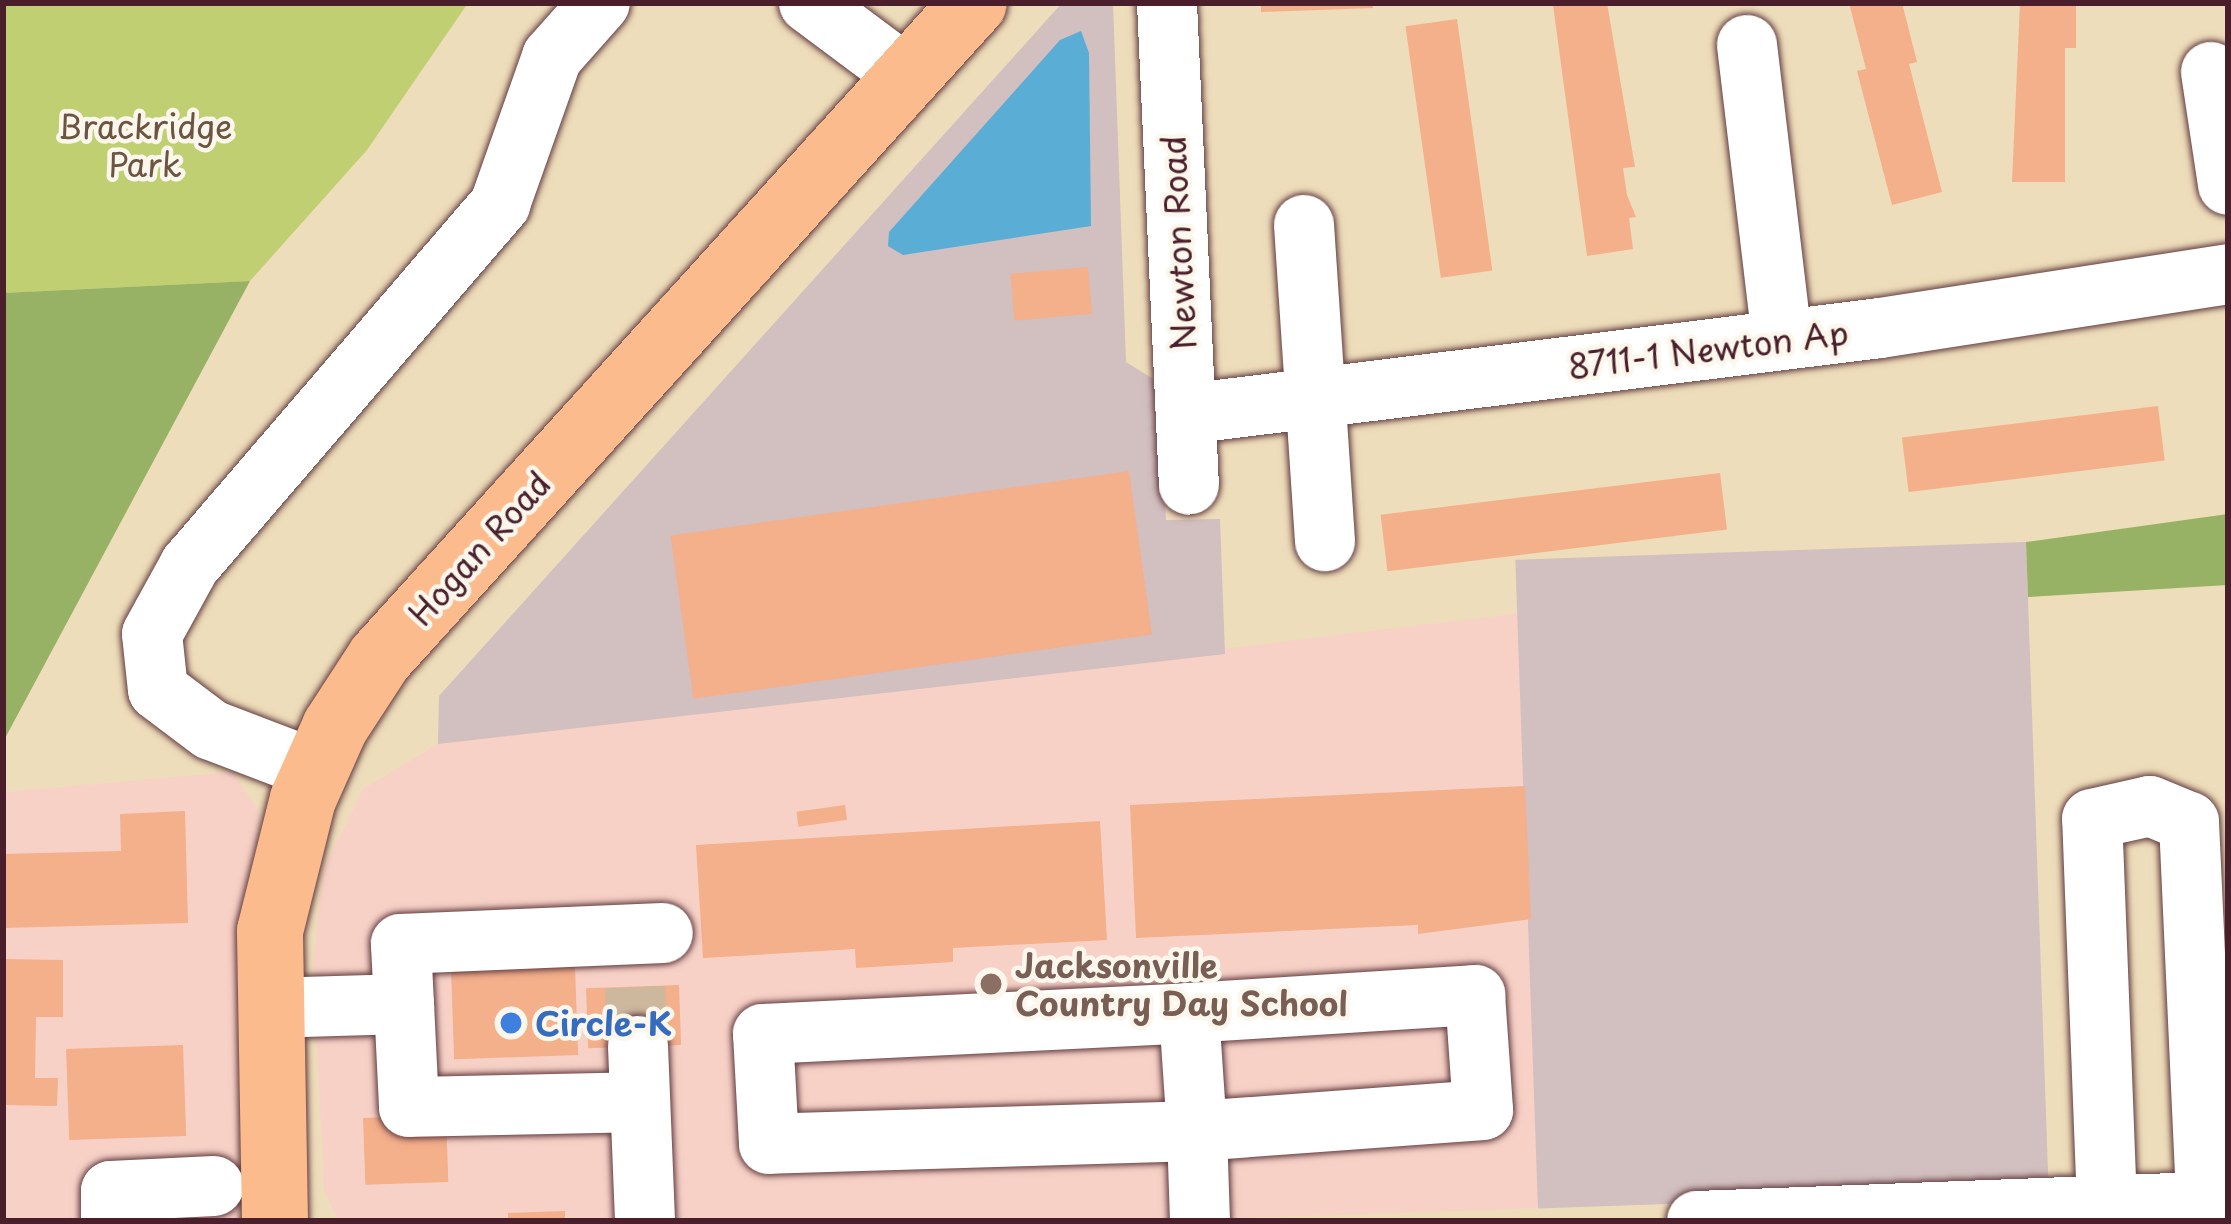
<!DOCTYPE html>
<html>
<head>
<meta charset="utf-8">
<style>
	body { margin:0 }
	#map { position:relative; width:2231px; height:1224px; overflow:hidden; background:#eeddba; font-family:"Playpen Sans",sans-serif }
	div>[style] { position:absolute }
	.built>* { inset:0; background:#f7d1c6 }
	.industrial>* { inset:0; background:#d2bfbf; transform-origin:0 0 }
	.green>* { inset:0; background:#bfcf72 }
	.forest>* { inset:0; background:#97b264 }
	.water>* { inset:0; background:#5aadd5 }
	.building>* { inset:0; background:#f4af8b; transform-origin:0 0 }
	.minor-tunnel>* { height:60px; margin-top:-30px; transform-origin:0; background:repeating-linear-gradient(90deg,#cdb79d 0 60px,transparent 0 90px) }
	.roads { filter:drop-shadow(0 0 3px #633c40) drop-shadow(0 0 3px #633c40) }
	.minor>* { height:60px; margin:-30px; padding:0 30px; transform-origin:30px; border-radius:30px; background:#fff }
	.major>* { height:66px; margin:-33px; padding:0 33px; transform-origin:33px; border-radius:33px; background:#fbbb8d }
	.dots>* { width:33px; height:33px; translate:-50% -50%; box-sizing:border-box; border:6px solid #fbf7ec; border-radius:50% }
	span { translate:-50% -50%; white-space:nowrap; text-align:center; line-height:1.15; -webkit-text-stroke:9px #fbf7ec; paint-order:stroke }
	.park-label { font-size:33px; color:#6d5440 }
	.street-label { font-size:33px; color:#4a1f2b }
	.education-label { font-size:33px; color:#785e54; font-weight:700 }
	.left { translate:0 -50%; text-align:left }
	.shop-label { font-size:33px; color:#366cbe; font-weight:700 }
	.frame { position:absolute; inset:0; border:6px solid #4a1f2b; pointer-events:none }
</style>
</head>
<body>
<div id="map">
	<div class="built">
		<i style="clip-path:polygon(1520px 613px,1554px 1208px,1139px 1221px,338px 1221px,324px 1189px,313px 965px,323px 871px,363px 789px,438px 744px)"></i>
		<i style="clip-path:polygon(233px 772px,261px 815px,239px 952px,239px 1221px,3px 1221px,3px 792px)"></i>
	</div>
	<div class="industrial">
		<i style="clip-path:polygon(1062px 3px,1113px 3px,1126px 362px,1158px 382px,1166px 520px,1220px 519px,1225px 654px,438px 744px,439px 696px)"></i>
		<i style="left:2026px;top:542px;width:649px;height:511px;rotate:88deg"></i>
	</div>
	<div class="green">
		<i style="clip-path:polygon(3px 3px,468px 3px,367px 150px,250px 281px,3px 293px)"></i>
	</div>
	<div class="forest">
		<i style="clip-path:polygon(250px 281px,3px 742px,3px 293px)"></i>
		<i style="clip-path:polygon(2228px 514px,2228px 585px,2028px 597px,2026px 542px)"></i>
	</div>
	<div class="water">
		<i style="clip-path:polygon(1081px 31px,1089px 53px,1091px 226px,903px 255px,888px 246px,889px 232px,1060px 40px)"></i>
	</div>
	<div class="building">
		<i style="clip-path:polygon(1261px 3px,1373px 3px,1373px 8px,1261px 12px)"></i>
		<i style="clip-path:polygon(1607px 3px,1635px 167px,1623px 168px,1627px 195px,1636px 217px,1629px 218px,1633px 249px,1587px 256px,1553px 5px)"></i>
		<i style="clip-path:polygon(1849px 3px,1902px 3px,1917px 62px,1909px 64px,1942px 192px,1892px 205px,1857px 71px,1866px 69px)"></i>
		<i style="clip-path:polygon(2020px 3px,2076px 3px,2076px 48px,2065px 48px,2065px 182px,2012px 182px)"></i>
		<i style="left:1457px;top:19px;width:254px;height:52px;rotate:82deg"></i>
		<i style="left:1088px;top:267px;width:47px;height:78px;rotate:85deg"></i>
		<i style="left:2158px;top:406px;width:55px;height:258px;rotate:83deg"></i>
		<i style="left:1129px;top:471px;width:165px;height:463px;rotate:82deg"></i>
		<i style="left:1720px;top:473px;width:57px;height:342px;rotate:83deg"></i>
		<i style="clip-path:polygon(1525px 786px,1531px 919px,1418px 934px,1418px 925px,1136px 938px,1130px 805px)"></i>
		<i style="left:845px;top:805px;width:15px;height:49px;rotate:82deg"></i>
		<i style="clip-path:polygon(185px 811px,188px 923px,3px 928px,3px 854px,121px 851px,120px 814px)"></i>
		<i style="clip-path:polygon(1100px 821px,1107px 940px,953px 948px,953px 962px,856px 968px,855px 949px,703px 958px,696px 845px)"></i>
		<i style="clip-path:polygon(3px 959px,63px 960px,63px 1017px,36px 1017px,35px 1078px,58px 1078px,57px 1106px,3px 1105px)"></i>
		<i style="left:575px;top:967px;width:88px;height:124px;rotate:88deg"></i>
		<i style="left:679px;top:985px;width:60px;height:93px;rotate:88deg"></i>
		<i style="left:183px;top:1045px;width:91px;height:117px;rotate:88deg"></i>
		<i style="left:446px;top:1115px;width:67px;height:83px;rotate:88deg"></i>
		<i style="clip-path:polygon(565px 1211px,565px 1221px,508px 1221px,508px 1213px)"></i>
	</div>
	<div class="minor-tunnel">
		<i style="left:635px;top:987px;width:59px;rotate:87.1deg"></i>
	</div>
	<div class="roads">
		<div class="minor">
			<i style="left:809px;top:3px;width:122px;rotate:36.7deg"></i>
			<i style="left:1167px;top:3px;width:482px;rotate:87.4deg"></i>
			<i style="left:1747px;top:45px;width:296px;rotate:83.2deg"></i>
			<i style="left:2211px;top:72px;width:114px;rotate:81.4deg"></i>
			<i style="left:1304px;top:225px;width:317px;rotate:86.2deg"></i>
			<i style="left:1186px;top:414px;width:699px;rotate:-7.06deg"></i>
			<i style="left:1880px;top:328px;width:352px;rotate:-8.8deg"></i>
			<i style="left:316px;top:770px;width:112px;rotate:-159.1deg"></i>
			<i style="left:211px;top:730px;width:66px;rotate:-143deg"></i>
			<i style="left:158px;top:690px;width:56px;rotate:-96.1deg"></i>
			<i style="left:152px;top:634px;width:79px;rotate:-61.2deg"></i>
			<i style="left:190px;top:565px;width:476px;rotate:-49.3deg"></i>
			<i style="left:500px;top:204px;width:156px;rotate:-70.5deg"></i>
			<i style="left:552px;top:57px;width:72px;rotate:-48.4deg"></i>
			<i style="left:404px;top:1004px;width:60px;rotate:-92.9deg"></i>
			<i style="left:401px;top:944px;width:262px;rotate:-2.4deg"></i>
			<i style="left:269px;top:1008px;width:135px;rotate:-1.7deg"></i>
			<i style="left:404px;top:1004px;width:103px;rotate:87.2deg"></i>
			<i style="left:409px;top:1107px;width:231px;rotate:-1.2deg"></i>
			<i style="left:1189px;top:1013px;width:287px;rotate:-3.6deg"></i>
			<i style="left:1475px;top:995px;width:115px;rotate:86deg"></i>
			<i style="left:1483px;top:1110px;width:287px;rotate:175.8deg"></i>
			<i style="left:1197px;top:1131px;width:428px;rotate:178.3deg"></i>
			<i style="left:769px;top:1144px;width:110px;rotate:-93.1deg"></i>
			<i style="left:763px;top:1034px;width:427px;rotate:-2.8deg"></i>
			<i style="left:1189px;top:1013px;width:118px;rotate:86.1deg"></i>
			<i style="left:1197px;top:1131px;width:90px;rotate:88.1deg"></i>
			<i style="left:638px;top:1046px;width:175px;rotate:87.7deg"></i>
			<i style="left:2107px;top:1205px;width:386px;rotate:-92.2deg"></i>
			<i style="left:2092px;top:819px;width:59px;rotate:-12.6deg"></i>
			<i style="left:2150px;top:806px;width:42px;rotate:22.3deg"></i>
			<i style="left:2189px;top:822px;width:380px;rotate:87.4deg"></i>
			<i style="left:111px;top:1221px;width:30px;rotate:-90deg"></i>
			<i style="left:111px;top:1191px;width:103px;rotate:-2.8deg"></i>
			<i style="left:1697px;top:1221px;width:531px;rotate:-2.16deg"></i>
		</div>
		<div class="major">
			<i style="left:275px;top:1221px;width:290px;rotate:-91deg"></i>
			<i style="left:270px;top:931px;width:136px;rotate:-76deg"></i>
			<i style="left:303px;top:799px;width:79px;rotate:-66deg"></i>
			<i style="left:335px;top:727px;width:82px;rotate:-56.9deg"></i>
			<i style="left:380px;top:658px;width:884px;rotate:-47.8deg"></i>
		</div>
	</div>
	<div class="dots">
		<i style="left:991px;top:984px;background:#8d6e63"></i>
		<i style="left:511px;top:1023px;background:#3f7fe0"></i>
	</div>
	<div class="park-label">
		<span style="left:145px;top:145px">Brackridge<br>Park</span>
	</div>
	<div class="street-label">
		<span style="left:1178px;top:243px;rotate:-93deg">Newton Road</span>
		<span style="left:1708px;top:349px;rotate:-7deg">8711-1 Newton Ap</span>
		<span style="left:479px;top:548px;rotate:-48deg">Hogan Road</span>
	</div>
	<div class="education-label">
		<span class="left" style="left:1015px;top:984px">Jacksonville<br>Country Day School</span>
	</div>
	<div class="shop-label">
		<span class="left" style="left:535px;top:1023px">Circle-K</span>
	</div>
	<div class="frame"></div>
</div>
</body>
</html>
